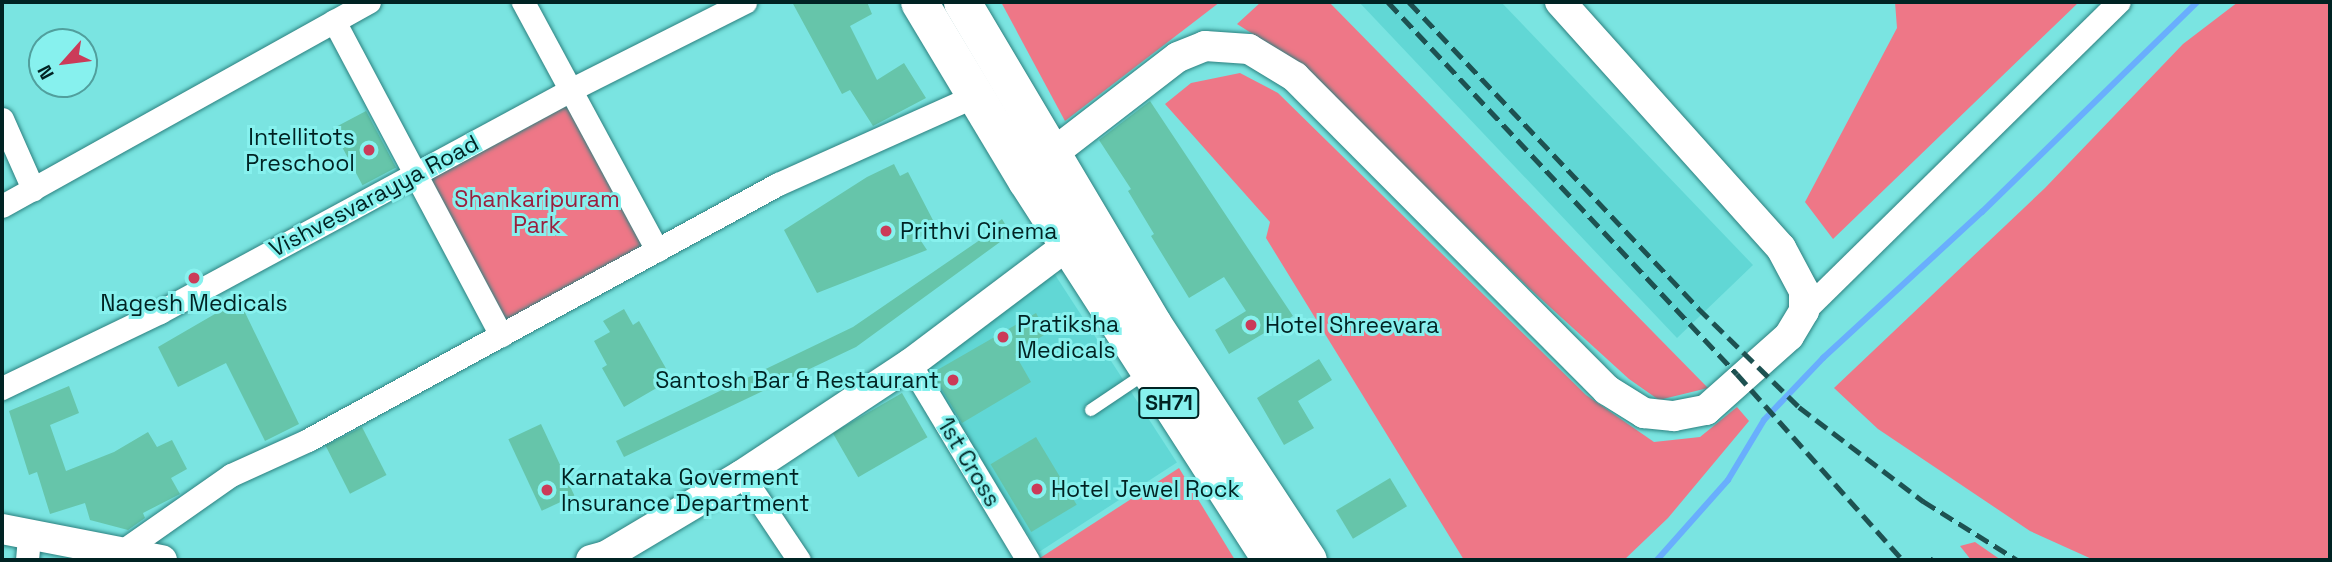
<!DOCTYPE html>
<html>
<head>
<meta charset="utf-8">
<style>
	body { margin:0 }
	#map { position:relative; width:2332px; height:562px; overflow:hidden; background:#7ae4e1; font-family:"Space Grotesk",sans-serif }
	div>[style] { position:absolute }
	.built>* { inset:0; background:#61d7d5; transform-origin:0 0 }
	.green>* { inset:0; background:#ee7787; transform-origin:0 0 }
	.stream>* { height:6px; margin:-3px; padding:0 3px; transform-origin:3px; border-radius:3px; background:#69aefd }
	.building>* { inset:0; background:#66c5aa; transform-origin:0 0 }
	.roads { filter:drop-shadow(0 0 2px #2c807f) drop-shadow(0 0 2px #2c807f) }
	.service>* { height:12px; margin:-6px; padding:0 6px; transform-origin:6px; border-radius:6px; background:#fff }
	.minor>* { height:23px; margin:-11.5px; padding:0 11.5px; transform-origin:11.5px; border-radius:11.5px; background:#fff }
	.tertiary>* { height:30px; margin:-15px; padding:0 15px; transform-origin:15px; border-radius:15px; background:#fff }
	.primary>* { height:37px; margin:-18.5px; padding:0 18.5px; transform-origin:18.5px; border-radius:18.5px; background:#fff }
	.rail>* { height:5px; margin-top:-2.5px; transform-origin:0; background:repeating-linear-gradient(90deg,#1d5151 0 14px,transparent 0 21px) }
	.dots>* { width:19px; height:19px; translate:-50% -50%; box-sizing:border-box; border:4px solid #87f1ee; border-radius:50% }
	span { translate:-50% -50%; white-space:nowrap; text-align:center; line-height:1.15; -webkit-text-stroke:6px #87f1ee; paint-order:stroke }
	.shield-label span { padding:2px 5px; background:#87f1ee; border:2px solid; border-radius:5px; -webkit-text-stroke-width:0 }
	.shield-label { font-size:21px; color:#002323; font-weight:700 }
	.poi-label { font-size:23px; color:#002323 }
	.right { translate:-100% -50%; text-align:right }
	.left { translate:0 -50%; text-align:left }
	.street-label { font-size:23px; color:#002323 }
	.park-label { font-size:23px; color:#9b1f3d }
	.frame { position:absolute; inset:0; border:4px solid #002323; pointer-events:none }
	.north { position:absolute; left:28px; top:28px; width:70px; height:70px; box-sizing:border-box; background:#87f1ee; border:2px solid #519f9d; border-radius:50%; rotate:242deg; font-size:19px; font-weight:700; line-height:28px; text-align:center; color:#002323 }
	.north::after { content:''; display:block; margin:auto; width:24px; height:32px; background:#cb3b59; clip-path:polygon(50% 0,100% 100%,50% 72%,0 100%) }
</style>
</head>
<body>
<div id="map">
	<div class="built">
		<i style="clip-path:polygon(1359px 2px,1501px 2px,1753px 265px,1677px 338px)"></i>
		<i style="left:1050px;top:267px;width:233px;height:164px;rotate:57deg"></i>
	</div>
	<div class="green">
		<i style="clip-path:polygon(1001px 2px,1220px 2px,1065px 121px)"></i>
		<i style="clip-path:polygon(1261px 2px,1329px 2px,1708px 388px,1659px 400px,1629px 379px,1529px 288px,1300px 64px,1237px 24px)"></i>
		<i style="clip-path:polygon(1895px 2px,2079px 2px,1833px 239px,1805px 202px,1897px 28px)"></i>
		<i style="clip-path:polygon(2238px 2px,2330px 2px,2330px 560px,2094px 560px,2030px 531px,1878px 429px,1834px 388px,2045px 188px,2183px 44px)"></i>
		<i style="clip-path:polygon(1240px 73px,1278px 93px,1586px 395px,1654px 442px,1700px 437px,1737px 407px,1749px 421px,1668px 518px,1624px 560px,1464px 560px,1266px 238px,1270px 222px,1165px 104px,1191px 83px)"></i>
		<i style="left:568px;top:100px;width:166px;height:161px;rotate:61deg"></i>
		<i style="clip-path:polygon(1179px 468px,1235px 560px,1042px 560px,1040px 558px)"></i>
		<i style="clip-path:polygon(1975px 542px,2001px 560px,1971px 560px,1960px 546px)"></i>
	</div>
	<div class="stream">
		<i style="left:1657px;top:560px;width:107px;rotate:-48.4deg"></i>
		<i style="left:1728px;top:480px;width:70px;rotate:-59deg"></i>
		<i style="left:1764px;top:420px;width:86px;rotate:-46.4deg"></i>
		<i style="left:1823px;top:358px;width:216px;rotate:-42.6deg"></i>
		<i style="left:1982px;top:212px;width:301px;rotate:-44.3deg"></i>
	</div>
	<div class="building">
		<i style="clip-path:polygon(792px 2px,867px 2px,872px 14px,850px 26px,877px 80px,904px 63px,926px 98px,873px 126px,850px 90px,842px 94px)"></i>
		<i style="clip-path:polygon(1150px 101px,1293px 316px,1229px 354px,1215px 330px,1246px 311px,1224px 277px,1189px 298px,1151px 236px,1154px 234px,1128px 191px,1131px 189px,1099px 140px)"></i>
		<i style="left:366px;top:111px;width:64px;height:38px;rotate:62deg"></i>
		<i style="clip-path:polygon(894px 164px,900px 176px,908px 172px,936px 226px,919px 238px,927px 250px,817px 293px,784px 230px,867px 177px)"></i>
		<i style="clip-path:polygon(1002px 219px,1011px 234px,856px 347px,624px 457px,616px 441px,853px 327px,990px 233px,995px 239px,989px 229px)"></i>
		<i style="clip-path:polygon(239px 300px,299px 424px,265px 441px,226px 363px,178px 387px,158px 347px)"></i>
		<i style="clip-path:polygon(624px 309px,633px 325px,639px 321px,672px 379px,624px 407px,602px 368px,607px 365px,594px 341px,610px 332px,603px 321px)"></i>
		<i style="clip-path:polygon(1036px 313px,1047px 333px,1015px 354px,1031px 382px,962px 423px,932px 373px)"></i>
		<i style="clip-path:polygon(1319px 359px,1332px 380px,1298px 401px,1314px 428px,1284px 445px,1257px 398px)"></i>
		<i style="clip-path:polygon(69px 386px,79px 413px,50px 425px,66px 471px,114px 452px,148px 432px,157px 447px,172px 440px,187px 469px,171px 478px,180px 494px,143px 513px,145px 518px,128px 530px,90px 520px,85px 503px,50px 514px,37px 472px,29px 475px,9px 411px)"></i>
		<i style="left:902px;top:393px;width:51px;height:80px;rotate:60deg"></i>
		<i style="left:541px;top:424px;width:79px;height:36px;rotate:65deg"></i>
		<i style="left:362px;top:427px;width:54px;height:41px;rotate:63deg"></i>
		<i style="left:1036px;top:437px;width:79px;height:53px;rotate:59deg"></i>
		<i style="left:1390px;top:478px;width:33px;height:63px;rotate:59deg"></i>
	</div>
	<div class="roads">
		<div class="service">
			<i style="left:1091px;top:410px;width:66px;rotate:-33.9deg"></i>
		</div>
		<div class="minor">
			<i style="left:523px;top:2px;width:282px;rotate:61.6deg"></i>
			<i style="left:334px;top:21px;width:356px;rotate:62deg"></i>
			<i style="left:2px;top:119px;width:77px;rotate:66.1deg"></i>
			<i style="left:2px;top:206px;width:420px;rotate:-29.1deg"></i>
			<i style="left:1804px;top:311px;width:441px;rotate:-44.5deg"></i>
			<i style="left:910px;top:364px;width:229px;rotate:59deg"></i>
			<i style="left:2px;top:388px;width:175px;rotate:-25.7deg"></i>
			<i style="left:160px;top:312px;width:466px;rotate:-28.4deg"></i>
			<i style="left:570px;top:90px;width:196px;rotate:-26.7deg"></i>
			<i style="left:742px;top:475px;width:102px;rotate:56.2deg"></i>
			<i style="left:121px;top:552px;width:134px;rotate:-35deg"></i>
			<i style="left:231px;top:475px;width:85px;rotate:-24.4deg"></i>
			<i style="left:308px;top:440px;width:535px;rotate:-28.58deg"></i>
			<i style="left:778px;top:184px;width:216px;rotate:-24.1deg"></i>
			<i style="left:27px;top:560px;width:25px;rotate:-85deg"></i>
		</div>
		<div class="tertiary">
			<i style="left:1035px;top:167px;width:180px;rotate:-37.6deg"></i>
			<i style="left:1178px;top:57px;width:29px;rotate:-22deg"></i>
			<i style="left:1205px;top:46px;width:44px;rotate:3.9deg"></i>
			<i style="left:1249px;top:49px;width:54px;rotate:31.3deg"></i>
			<i style="left:1295px;top:77px;width:442px;rotate:45.1deg"></i>
			<i style="left:1607px;top:390px;width:44px;rotate:31.9deg"></i>
			<i style="left:1644px;top:413px;width:30px;rotate:6deg"></i>
			<i style="left:1674px;top:416px;width:33px;rotate:-11deg"></i>
			<i style="left:1706px;top:410px;width:111px;rotate:-41.7deg"></i>
			<i style="left:1789px;top:336px;width:29px;rotate:-59deg"></i>
			<i style="left:1804px;top:311px;width:20px;rotate:-90deg"></i>
			<i style="left:1804px;top:291px;width:49px;rotate:-118.1deg"></i>
			<i style="left:1781px;top:248px;width:331px;rotate:-131.9deg"></i>
			<i style="left:2px;top:529px;width:163px;rotate:11deg"></i>
			<i style="left:591px;top:560px;width:16px;rotate:-15deg"></i>
			<i style="left:606px;top:556px;width:158px;rotate:-30.8deg"></i>
			<i style="left:742px;top:475px;width:201px;rotate:-33.5deg"></i>
			<i style="left:910px;top:364px;width:219px;rotate:-37deg"></i>
		</div>
		<div class="primary">
			<i style="left:919px;top:2px;width:208px;rotate:59deg"></i>
			<i style="left:1026px;top:180px;width:452px;rotate:57.2deg"></i>
			<i style="left:962px;top:2px;width:374px;rotate:59.3deg"></i>
			<i style="left:1153px;top:324px;width:282px;rotate:56.7deg"></i>
		</div>
	</div>
	<div class="rail">
		<i style="left:1388px;top:2px;width:510px;rotate:46.83deg"></i>
		<i style="left:1737px;top:374px;width:249px;rotate:48.3deg"></i>
		<i style="left:1409px;top:2px;width:421px;rotate:46.6deg"></i>
		<i style="left:1698px;top:308px;width:141px;rotate:44.4deg"></i>
		<i style="left:1799px;top:407px;width:156px;rotate:37.2deg"></i>
		<i style="left:1923px;top:501px;width:111px;rotate:32.1deg"></i>
		<i style="left:1930px;top:558px;width:3px;rotate:45deg"></i>
	</div>
	<div class="dots">
		<i style="left:369px;top:150px;background:#cb3b59"></i>
		<i style="left:886px;top:231px;background:#cb3b59"></i>
		<i style="left:194px;top:278px;background:#cb3b59"></i>
		<i style="left:1251px;top:325px;background:#cb3b59"></i>
		<i style="left:1003px;top:337px;background:#cb3b59"></i>
		<i style="left:953px;top:380px;background:#cb3b59"></i>
		<i style="left:1037px;top:489px;background:#cb3b59"></i>
		<i style="left:547px;top:490px;background:#cb3b59"></i>
	</div>
	<div class="shield-label">
		<span style="left:1169px;top:403px">SH71</span>
	</div>
	<div class="poi-label">
		<span class="right" style="left:355px;top:150px">Intellitots<br>Preschool</span>
		<span class="left" style="left:900px;top:231px">Prithvi Cinema</span>
		<span style="left:194px;top:303px">Nagesh Medicals</span>
		<span class="left" style="left:1017px;top:337px">Pratiksha<br>Medicals</span>
		<span class="left" style="left:1265px;top:325px">Hotel Shreevara</span>
		<span class="right" style="left:939px;top:380px">Santosh Bar &amp; Restaurant</span>
		<span class="left" style="left:561px;top:490px">Karnataka Goverment<br>Insurance Department</span>
		<span class="left" style="left:1051px;top:489px">Hotel Jewel Rock</span>
	</div>
	<div class="street-label">
		<span style="left:374px;top:196px;rotate:-28deg">Vishvesvarayya Road</span>
		<span style="left:969px;top:462px;rotate:59deg">1st Cross</span>
	</div>
	<div class="park-label">
		<span style="left:537px;top:212px">Shankaripuram<br>Park</span>
	</div>
	<div class="frame"></div>
	<div class="north">N</div>
</div>
</body>
</html>
